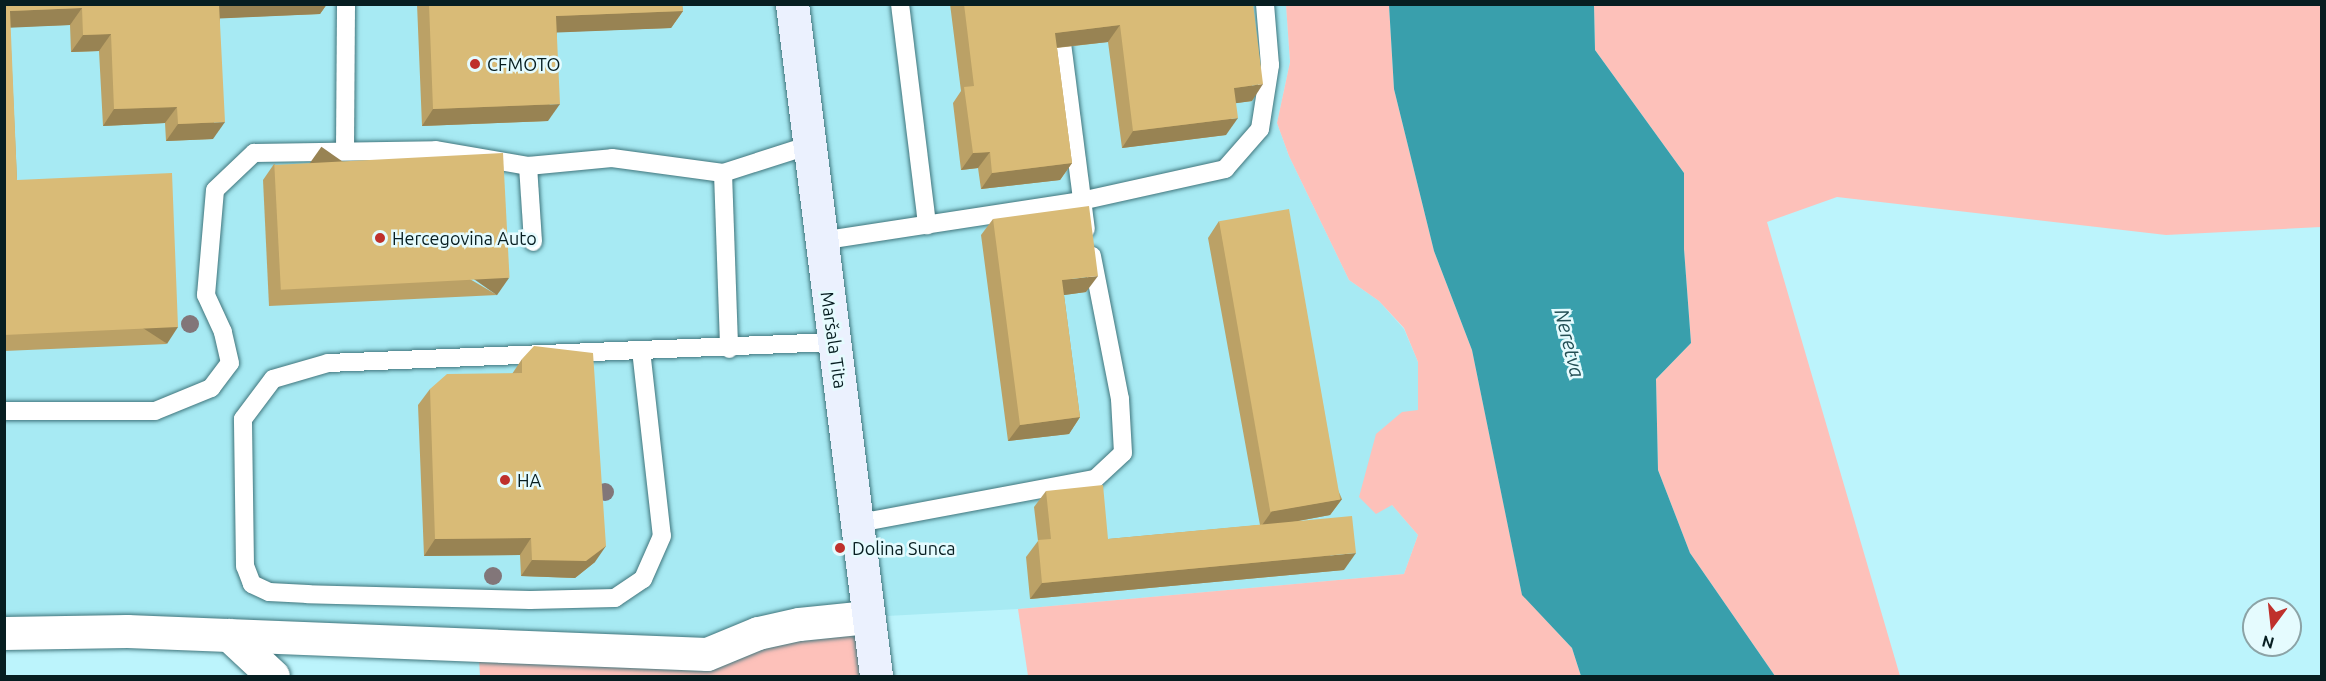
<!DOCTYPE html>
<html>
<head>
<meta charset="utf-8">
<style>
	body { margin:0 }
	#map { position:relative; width:2326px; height:681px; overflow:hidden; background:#bcf4fc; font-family:Ubuntu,sans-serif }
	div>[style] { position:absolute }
	.built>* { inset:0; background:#a7eaf3 }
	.green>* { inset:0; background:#fdc1ba }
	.water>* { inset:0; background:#399fac }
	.roads { filter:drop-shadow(0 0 2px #40757c) drop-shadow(0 0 2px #40757c) }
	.lane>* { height:18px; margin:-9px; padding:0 9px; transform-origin:9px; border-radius:9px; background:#fff }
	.street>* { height:33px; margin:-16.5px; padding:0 16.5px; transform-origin:16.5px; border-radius:16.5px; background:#fff }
	.secondary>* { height:33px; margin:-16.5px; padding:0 16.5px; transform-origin:16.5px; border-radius:16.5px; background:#ebf1fe }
	.trees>* { width:18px; height:18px; margin:-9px; border-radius:50%; background:#827679 }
	.wall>* { inset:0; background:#bba166 }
	.shaded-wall>* { inset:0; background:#988353; transform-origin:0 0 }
	.building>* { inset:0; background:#d9bb77; transform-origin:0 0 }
	.dots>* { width:16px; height:16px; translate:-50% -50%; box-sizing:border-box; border:3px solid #e5fbfe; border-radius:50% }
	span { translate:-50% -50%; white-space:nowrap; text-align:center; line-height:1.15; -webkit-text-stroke:5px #e5fbfe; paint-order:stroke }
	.poi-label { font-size:18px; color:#071e21 }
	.left { translate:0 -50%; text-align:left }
	.street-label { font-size:18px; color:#071e21 }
	.water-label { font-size:20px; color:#234f55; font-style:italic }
	.frame { position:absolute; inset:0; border:6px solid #071e21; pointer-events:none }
	.north { position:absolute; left:2242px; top:597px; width:60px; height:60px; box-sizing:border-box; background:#e5fbfe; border:2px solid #8ca3a6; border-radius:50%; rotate:195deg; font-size:16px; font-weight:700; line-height:24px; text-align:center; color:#071e21 }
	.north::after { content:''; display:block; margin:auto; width:21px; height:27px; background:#bf302c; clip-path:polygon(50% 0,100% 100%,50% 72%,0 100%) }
</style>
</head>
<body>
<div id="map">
	<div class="built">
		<i style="clip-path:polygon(4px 5px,1286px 5px,1290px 62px,1277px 123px,1289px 156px,1349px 280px,1379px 301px,1404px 329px,1418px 362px,1418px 410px,1392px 505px,1418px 535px,1404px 574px,1018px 609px,868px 617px,707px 654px,5px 633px)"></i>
	</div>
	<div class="green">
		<i style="clip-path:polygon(1286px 5px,1389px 5px,1394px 89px,1434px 251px,1472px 350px,1522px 594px,1572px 648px,1581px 676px,1028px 676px,1018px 609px,1404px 574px,1418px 535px,1392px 505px,1376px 514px,1359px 497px,1376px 434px,1402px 412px,1418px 410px,1418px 362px,1404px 328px,1379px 301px,1349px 280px,1289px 156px,1277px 123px,1290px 62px)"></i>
		<i style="clip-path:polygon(1594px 5px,2321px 5px,2321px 227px,2166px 235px,1837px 197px,1767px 222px,1900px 676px,1775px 676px,1690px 553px,1658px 470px,1656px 379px,1691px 343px,1684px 249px,1684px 173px,1595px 50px)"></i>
		<i style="clip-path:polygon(868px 617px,876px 676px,480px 676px,478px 645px,671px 652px)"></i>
	</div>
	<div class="water">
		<i style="clip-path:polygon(1389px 5px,1594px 5px,1595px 50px,1684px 173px,1684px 249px,1691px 343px,1656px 379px,1658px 470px,1690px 553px,1775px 676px,1581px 676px,1572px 648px,1522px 595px,1472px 350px,1434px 251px,1394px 89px)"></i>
	</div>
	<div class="roads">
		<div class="lane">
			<i style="left:900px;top:4px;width:223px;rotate:83deg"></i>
			<i style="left:1057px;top:4px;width:227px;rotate:82.7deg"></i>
			<i style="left:345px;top:149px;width:145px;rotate:-89.6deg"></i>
			<i style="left:528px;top:166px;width:76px;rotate:86.2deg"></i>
			<i style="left:723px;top:173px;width:176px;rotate:88deg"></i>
			<i style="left:820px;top:241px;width:264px;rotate:-8.7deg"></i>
			<i style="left:1081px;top:201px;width:148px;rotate:-12.5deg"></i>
			<i style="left:1225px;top:169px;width:53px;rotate:-48.8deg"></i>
			<i style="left:1260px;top:129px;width:65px;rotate:-81.1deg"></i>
			<i style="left:1270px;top:65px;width:61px;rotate:-94.7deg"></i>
			<i style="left:641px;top:350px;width:187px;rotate:83.6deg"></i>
			<i style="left:662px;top:536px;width:47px;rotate:113.8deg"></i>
			<i style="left:643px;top:579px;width:34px;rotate:146deg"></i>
			<i style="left:615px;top:598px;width:85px;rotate:178.7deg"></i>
			<i style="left:530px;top:600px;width:222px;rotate:-178.5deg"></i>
			<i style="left:308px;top:594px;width:39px;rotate:-177deg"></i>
			<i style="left:269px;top:592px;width:19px;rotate:-155deg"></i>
			<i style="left:252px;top:584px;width:19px;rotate:-111deg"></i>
			<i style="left:245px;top:566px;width:147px;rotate:-90.8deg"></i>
			<i style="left:243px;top:419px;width:50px;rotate:-53.1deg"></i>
			<i style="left:273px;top:379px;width:57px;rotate:-16.2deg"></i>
			<i style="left:328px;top:363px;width:506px;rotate:-2.38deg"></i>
			<i style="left:4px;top:411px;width:151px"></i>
			<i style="left:155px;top:411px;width:61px;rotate:-22.3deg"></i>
			<i style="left:211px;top:388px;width:31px;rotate:-53deg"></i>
			<i style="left:230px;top:363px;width:32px;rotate:-103deg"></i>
			<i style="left:223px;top:332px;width:41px;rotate:-114.7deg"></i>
			<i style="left:206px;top:295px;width:105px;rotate:-85.1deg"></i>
			<i style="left:215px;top:190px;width:54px;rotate:-43.5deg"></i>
			<i style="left:254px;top:153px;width:182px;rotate:-0.9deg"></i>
			<i style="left:436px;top:150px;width:93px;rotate:9.9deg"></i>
			<i style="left:528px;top:166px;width:84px;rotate:-5.4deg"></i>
			<i style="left:612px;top:158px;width:112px;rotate:7.7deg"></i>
			<i style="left:723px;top:173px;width:88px;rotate:-17.8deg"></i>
			<i style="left:859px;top:523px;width:240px;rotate:-10.6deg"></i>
			<i style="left:1095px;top:479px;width:38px;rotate:-43deg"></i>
			<i style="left:1123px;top:453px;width:54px;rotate:-93.2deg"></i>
			<i style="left:1120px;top:399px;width:146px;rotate:-101.1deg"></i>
		</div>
		<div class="street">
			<i style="left:4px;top:633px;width:123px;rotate:-0.9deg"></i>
			<i style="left:127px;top:631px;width:580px;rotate:2.27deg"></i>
			<i style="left:707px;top:654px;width:55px;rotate:-22.4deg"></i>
			<i style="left:758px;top:633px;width:42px;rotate:-12.4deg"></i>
			<i style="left:799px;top:624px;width:69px;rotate:-5.8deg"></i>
			<i style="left:229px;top:635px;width:60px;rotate:43deg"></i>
		</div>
		<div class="secondary">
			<i style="left:792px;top:4px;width:677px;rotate:82.87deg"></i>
		</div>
	</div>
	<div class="trees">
		<i style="left:190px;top:324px"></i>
		<i style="left:605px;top:492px"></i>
		<i style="left:493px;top:576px"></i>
	</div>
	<div class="wall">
		<i style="clip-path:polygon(4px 4px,327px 4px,320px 14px,220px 18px,213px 139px,166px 141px,165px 123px,103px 126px,99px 51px,71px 52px,70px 25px,10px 27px,17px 180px,167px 344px,4px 351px)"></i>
		<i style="clip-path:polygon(417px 4px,682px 4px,683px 11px,671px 28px,557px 32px,548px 121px,422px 126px)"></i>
		<i style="clip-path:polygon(950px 4px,1253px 4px,1252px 101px,1236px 103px,1226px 135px,1122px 148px,1108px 42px,1057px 48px,1072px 163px,1060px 180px,981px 189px,978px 168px,961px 170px,953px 103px,961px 91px)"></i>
		<i style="clip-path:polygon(274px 164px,497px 295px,269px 306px,263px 180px)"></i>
		<i style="clip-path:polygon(993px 219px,1086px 292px,1064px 295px,1080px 417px,1069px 434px,1008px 441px,981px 235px)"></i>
		<i style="clip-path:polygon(1219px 221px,1342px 499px,1330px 515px,1298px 521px,1344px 570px,1030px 599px,1026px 557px,1038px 541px,1034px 507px,1046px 491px,1108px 539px,1260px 525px,1208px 238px)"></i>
		<i style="clip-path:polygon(522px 359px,595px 562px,575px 578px,521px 576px,520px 555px,424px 556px,418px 405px,430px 389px,512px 374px)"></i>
	</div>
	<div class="shaded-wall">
		<i style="clip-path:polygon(218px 4px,327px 4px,320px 14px,208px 19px)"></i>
		<i style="clip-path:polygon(82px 8px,70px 25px,4px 28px,10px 11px)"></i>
		<i style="clip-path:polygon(683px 11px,671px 28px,545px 33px,556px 16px)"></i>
		<i style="clip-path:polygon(1120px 25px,1108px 42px,1044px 49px,1055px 33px)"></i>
		<i style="clip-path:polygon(111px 34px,99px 51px,71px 52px,83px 35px)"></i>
		<i style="clip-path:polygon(1263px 84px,1252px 101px,1223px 105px,1234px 88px)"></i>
		<i style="clip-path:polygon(560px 104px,548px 121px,422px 126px,433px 109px)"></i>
		<i style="clip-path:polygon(177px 107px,165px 123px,103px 126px,114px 109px)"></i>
		<i style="clip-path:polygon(1238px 118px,1226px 135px,1122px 148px,1133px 131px)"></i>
		<i style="clip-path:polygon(225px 122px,213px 139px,166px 141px,178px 124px)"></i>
		<i style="clip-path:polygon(990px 152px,978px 168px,961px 170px,973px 153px)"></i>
		<i style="clip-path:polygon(1072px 163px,1060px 180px,981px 189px,992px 173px)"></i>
		<i style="clip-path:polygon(1098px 276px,1086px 292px,1050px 297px,1062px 280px)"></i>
		<i style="left:509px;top:278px;width:21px;height:229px;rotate:125deg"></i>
		<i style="left:178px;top:327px;width:20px;height:174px;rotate:123deg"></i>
		<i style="clip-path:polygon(1080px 417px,1069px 434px,1008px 441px,1020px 425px)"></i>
		<i style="clip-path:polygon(1342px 499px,1330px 515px,1260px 528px,1272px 511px)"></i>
		<i style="clip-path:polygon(531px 538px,520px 555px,424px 556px,435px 539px)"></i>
		<i style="clip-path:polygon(606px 546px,595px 562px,575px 578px,521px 576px,532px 560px)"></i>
		<i style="clip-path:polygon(1356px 553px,1344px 570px,1030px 599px,1042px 583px)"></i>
	</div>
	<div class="building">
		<i style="clip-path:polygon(4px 4px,219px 4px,225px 122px,178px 124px,177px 107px,114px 109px,111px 34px,83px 35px,82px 8px,10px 11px,17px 180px,172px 173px,178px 327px,4px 335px)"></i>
		<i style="clip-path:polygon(429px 4px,682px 4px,683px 11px,556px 16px,560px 104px,433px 109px)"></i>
		<i style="clip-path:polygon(964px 4px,1253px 4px,1263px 84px,1234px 88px,1238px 118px,1133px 131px,1120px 25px,1055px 33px,1072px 163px,992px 173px,990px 152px,973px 153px,964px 87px,974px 86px)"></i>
		<i style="left:503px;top:153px;width:125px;height:229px;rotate:87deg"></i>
		<i style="clip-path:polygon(1089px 206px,1098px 276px,1062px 280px,1080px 417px,1020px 425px,993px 219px)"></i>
		<i style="left:1289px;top:209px;width:295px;height:71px;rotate:80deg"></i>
		<i style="clip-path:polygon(534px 346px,593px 353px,606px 546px,586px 561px,532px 560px,531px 538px,435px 539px,430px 389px,447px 374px,522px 373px,522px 359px)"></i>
		<i style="clip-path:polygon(1103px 485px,1108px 539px,1352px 516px,1356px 553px,1042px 583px,1038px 540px,1051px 539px,1046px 491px)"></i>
	</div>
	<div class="dots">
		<i style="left:475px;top:64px;background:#bf302c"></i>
		<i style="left:380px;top:238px;background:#bf302c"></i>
		<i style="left:505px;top:480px;background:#bf302c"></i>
		<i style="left:840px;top:548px;background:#bf302c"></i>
	</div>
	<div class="poi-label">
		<span class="left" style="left:487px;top:64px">CFMOTO</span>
		<span class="left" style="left:392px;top:238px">Hercegovina Auto</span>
		<span class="left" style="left:517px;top:480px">HA</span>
		<span class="left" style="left:852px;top:548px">Dolina Sunca</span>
	</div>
	<div class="street-label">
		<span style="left:834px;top:340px;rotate:82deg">Maršala Tita</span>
	</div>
	<div class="water-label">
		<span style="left:1570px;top:343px;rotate:76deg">Neretva</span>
	</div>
	<div class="frame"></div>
	<div class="north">N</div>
</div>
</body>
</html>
